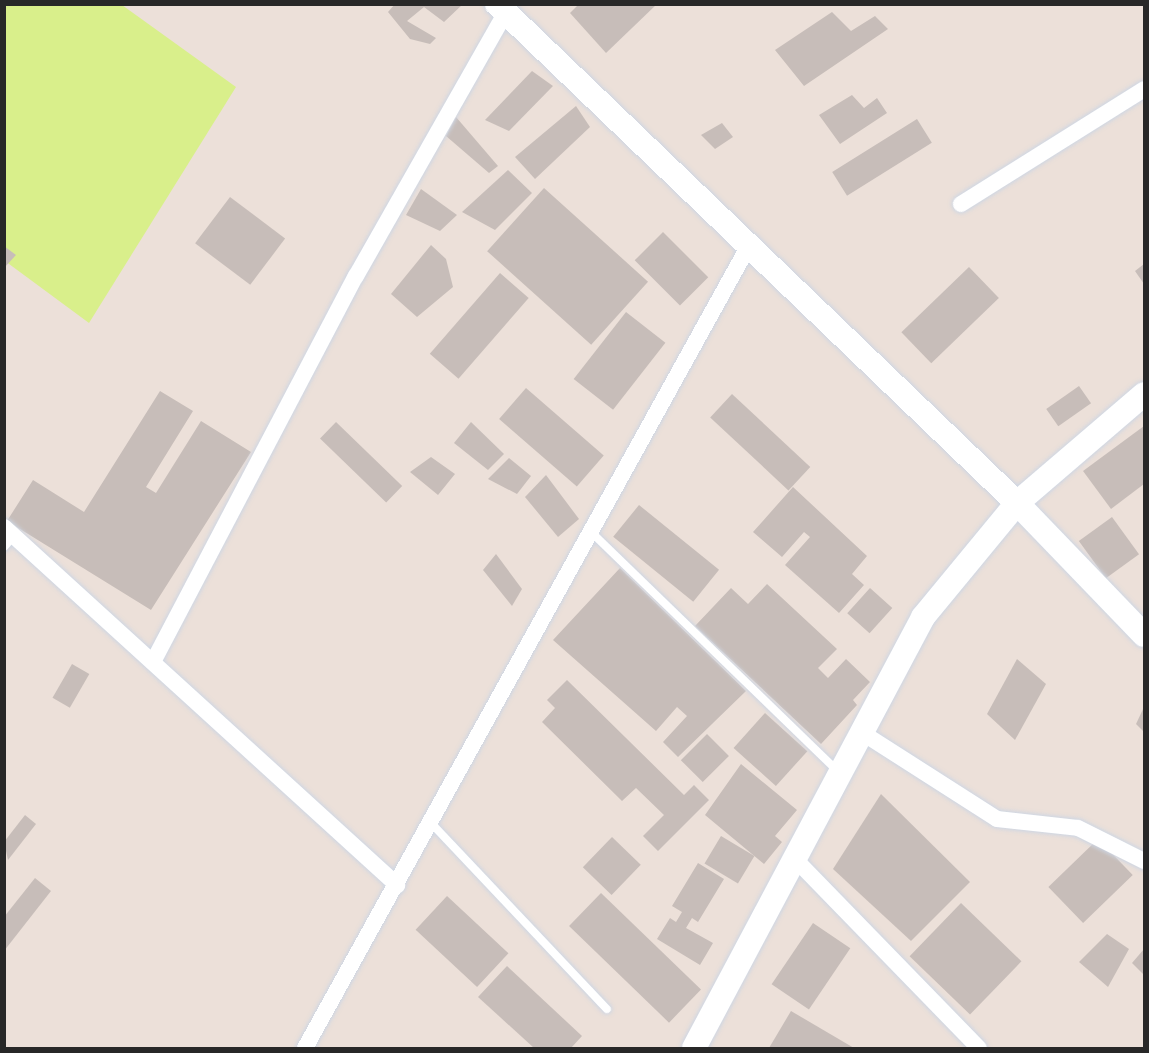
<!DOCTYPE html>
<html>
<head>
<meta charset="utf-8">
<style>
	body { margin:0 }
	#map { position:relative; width:1149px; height:1053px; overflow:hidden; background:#ece0d9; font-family:"Exo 2",sans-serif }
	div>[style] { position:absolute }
	.pitch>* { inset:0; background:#d9ef8b }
	.building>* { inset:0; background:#c7bdb9; transform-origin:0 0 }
	.roads { filter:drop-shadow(0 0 2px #ced6e3) drop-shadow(0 0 2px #ced6e3) }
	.service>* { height:8px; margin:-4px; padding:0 4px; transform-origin:4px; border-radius:4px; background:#fff }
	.minor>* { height:16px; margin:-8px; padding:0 8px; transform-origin:8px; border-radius:8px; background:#fff }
	.secondary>* { height:24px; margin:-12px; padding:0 12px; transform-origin:12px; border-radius:12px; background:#fff }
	span { translate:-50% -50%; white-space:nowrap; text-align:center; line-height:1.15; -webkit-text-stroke:5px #fff; paint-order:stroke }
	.frame { position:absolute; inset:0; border:6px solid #282828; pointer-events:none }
</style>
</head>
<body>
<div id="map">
	<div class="pitch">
		<i style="clip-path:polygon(4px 5px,122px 5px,236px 87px,89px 323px,5px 261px)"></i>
	</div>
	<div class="building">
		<i style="clip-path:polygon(395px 4px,463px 4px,444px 22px,424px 7px,407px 21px,436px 38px,430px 44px,410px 39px,388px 12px)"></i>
		<i style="clip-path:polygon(579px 4px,657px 4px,606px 53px,570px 13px)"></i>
		<i style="clip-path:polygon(832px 12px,851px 31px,875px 16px,888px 29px,804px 86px,775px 50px)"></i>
		<i style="clip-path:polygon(532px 71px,553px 86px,509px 131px,485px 120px)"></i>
		<i style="clip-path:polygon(852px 95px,864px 108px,877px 98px,887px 113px,840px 144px,819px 115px)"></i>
		<i style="clip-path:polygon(576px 106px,590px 127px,535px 179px,515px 157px)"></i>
		<i style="clip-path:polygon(456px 117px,498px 166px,489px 173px,446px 136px)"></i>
		<i style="left:917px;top:119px;width:28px;height:100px;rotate:58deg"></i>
		<i style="clip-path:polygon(722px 123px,733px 137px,715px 149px,701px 135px)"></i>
		<i style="clip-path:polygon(508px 170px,532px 193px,495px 230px,462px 212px)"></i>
		<i style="left:544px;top:188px;width:140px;height:85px;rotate:42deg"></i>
		<i style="clip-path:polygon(421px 189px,457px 215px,440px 231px,406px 215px)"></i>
		<i style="left:230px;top:197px;width:69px;height:58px;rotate:37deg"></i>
		<i style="left:663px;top:232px;width:64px;height:40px;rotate:45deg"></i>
		<i style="clip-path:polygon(431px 245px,446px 259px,453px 287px,417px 317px,391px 294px)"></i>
		<i style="clip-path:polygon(4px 246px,16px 255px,4px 268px)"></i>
		<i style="clip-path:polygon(1144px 264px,1144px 284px,1135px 271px)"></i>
		<i style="left:969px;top:267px;width:43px;height:94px;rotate:46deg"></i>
		<i style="left:500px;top:273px;width:38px;height:107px;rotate:41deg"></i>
		<i style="left:626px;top:312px;width:50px;height:85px;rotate:38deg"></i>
		<i style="left:1079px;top:386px;width:21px;height:40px;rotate:55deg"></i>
		<i style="left:526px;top:388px;width:103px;height:41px;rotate:41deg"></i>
		<i style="clip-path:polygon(160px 391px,193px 411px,146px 487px,156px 493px,201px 421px,251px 452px,151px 610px,7px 521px,33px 480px,84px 512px)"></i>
		<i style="left:732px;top:394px;width:107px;height:32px;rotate:43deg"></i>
		<i style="left:336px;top:422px;width:92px;height:23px;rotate:44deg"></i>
		<i style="clip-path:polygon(471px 422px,504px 454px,488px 470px,454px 443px)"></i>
		<i style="clip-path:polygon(1144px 426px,1144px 484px,1111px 509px,1083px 471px)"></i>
		<i style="clip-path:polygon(431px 457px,455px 474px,438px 495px,410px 472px)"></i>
		<i style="clip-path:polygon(509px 458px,531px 476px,517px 494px,488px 479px)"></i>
		<i style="clip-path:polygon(546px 475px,579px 519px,558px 537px,525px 497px)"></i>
		<i style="clip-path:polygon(793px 487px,867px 556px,852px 574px,864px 585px,839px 613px,785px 565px,810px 537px,804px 532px,782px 557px,753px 532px)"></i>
		<i style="left:639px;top:505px;width:103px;height:41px;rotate:39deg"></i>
		<i style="left:1112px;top:517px;width:46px;height:41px;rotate:54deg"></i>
		<i style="clip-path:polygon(496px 554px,522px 589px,512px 606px,483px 570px)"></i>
		<i style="clip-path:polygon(620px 568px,746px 691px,678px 757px,663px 742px,687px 716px,677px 707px,656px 731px,553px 640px)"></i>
		<i style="clip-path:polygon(767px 584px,837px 649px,818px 668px,828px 678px,846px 659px,870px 682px,853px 700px,857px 705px,821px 744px,695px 626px,731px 588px,748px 604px)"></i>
		<i style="left:870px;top:588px;width:30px;height:34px;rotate:42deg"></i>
		<i style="clip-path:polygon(1017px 659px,1046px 684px,1015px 740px,987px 714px)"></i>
		<i style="left:72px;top:664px;width:20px;height:39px;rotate:30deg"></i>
		<i style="clip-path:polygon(567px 680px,684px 795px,694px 785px,709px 800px,658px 851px,643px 836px,664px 815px,636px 788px,622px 801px,542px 722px,555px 708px,547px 700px)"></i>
		<i style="clip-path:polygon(1144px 707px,1144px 732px,1136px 724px)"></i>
		<i style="left:765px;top:713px;width:57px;height:47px;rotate:42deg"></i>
		<i style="left:707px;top:734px;width:31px;height:37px;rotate:45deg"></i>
		<i style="clip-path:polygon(741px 764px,797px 810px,775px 836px,782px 842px,764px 864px,705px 815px)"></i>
		<i style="clip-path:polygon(881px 794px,970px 882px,911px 941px,833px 869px)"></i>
		<i style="clip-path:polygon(25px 815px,36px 824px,8px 860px,4px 842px)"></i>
		<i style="left:721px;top:836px;width:39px;height:32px;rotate:31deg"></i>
		<i style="left:612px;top:837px;width:40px;height:42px;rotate:44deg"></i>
		<i style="left:1098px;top:839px;width:50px;height:69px;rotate:46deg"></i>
		<i style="clip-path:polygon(698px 863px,724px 879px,698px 922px,692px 918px,686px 928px,713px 943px,700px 965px,657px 939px,670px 918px,676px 922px,682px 912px,672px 906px)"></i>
		<i style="clip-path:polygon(35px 878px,51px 891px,4px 951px,4px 917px)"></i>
		<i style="left:601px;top:893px;width:139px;height:46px;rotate:44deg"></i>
		<i style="left:447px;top:896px;width:84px;height:46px;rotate:43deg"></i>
		<i style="left:961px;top:903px;width:84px;height:74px;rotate:44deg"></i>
		<i style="left:813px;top:923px;width:45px;height:74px;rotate:34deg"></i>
		<i style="clip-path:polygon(1107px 934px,1129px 949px,1108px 987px,1079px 962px)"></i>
		<i style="clip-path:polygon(1144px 949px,1144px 975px,1132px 963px)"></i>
		<i style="clip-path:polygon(507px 966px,582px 1036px,571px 1048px,534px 1048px,478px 997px)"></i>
		<i style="clip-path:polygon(791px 1011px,854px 1048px,769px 1048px)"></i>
	</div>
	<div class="roads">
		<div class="service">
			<i style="left:590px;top:531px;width:347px;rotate:44.1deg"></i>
			<i style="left:4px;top:547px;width:15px;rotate:-48deg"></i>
			<i style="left:431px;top:823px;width:256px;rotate:46.6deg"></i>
		</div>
		<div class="minor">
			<i style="left:961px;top:204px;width:216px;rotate:-32.1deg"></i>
			<i style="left:4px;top:527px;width:532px;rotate:42.33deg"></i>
			<i style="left:153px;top:662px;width:436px;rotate:-62.3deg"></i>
			<i style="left:356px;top:276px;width:301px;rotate:-60.4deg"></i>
			<i style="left:861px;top:732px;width:161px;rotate:32.6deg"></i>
			<i style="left:997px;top:819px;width:81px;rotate:6.3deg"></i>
			<i style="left:1078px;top:828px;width:74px;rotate:26.6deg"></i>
			<i style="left:794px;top:858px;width:265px;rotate:45.8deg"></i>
			<i style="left:305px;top:1048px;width:913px;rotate:-61.05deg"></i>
		</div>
		<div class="secondary">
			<i style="left:497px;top:4px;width:721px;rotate:43.82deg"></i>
			<i style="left:1017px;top:503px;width:183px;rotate:46.1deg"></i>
			<i style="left:694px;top:1048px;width:488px;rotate:-62deg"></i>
			<i style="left:923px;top:617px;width:148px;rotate:-50.5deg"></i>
			<i style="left:1017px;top:503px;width:167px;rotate:-40.6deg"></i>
		</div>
	</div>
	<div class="frame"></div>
</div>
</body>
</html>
